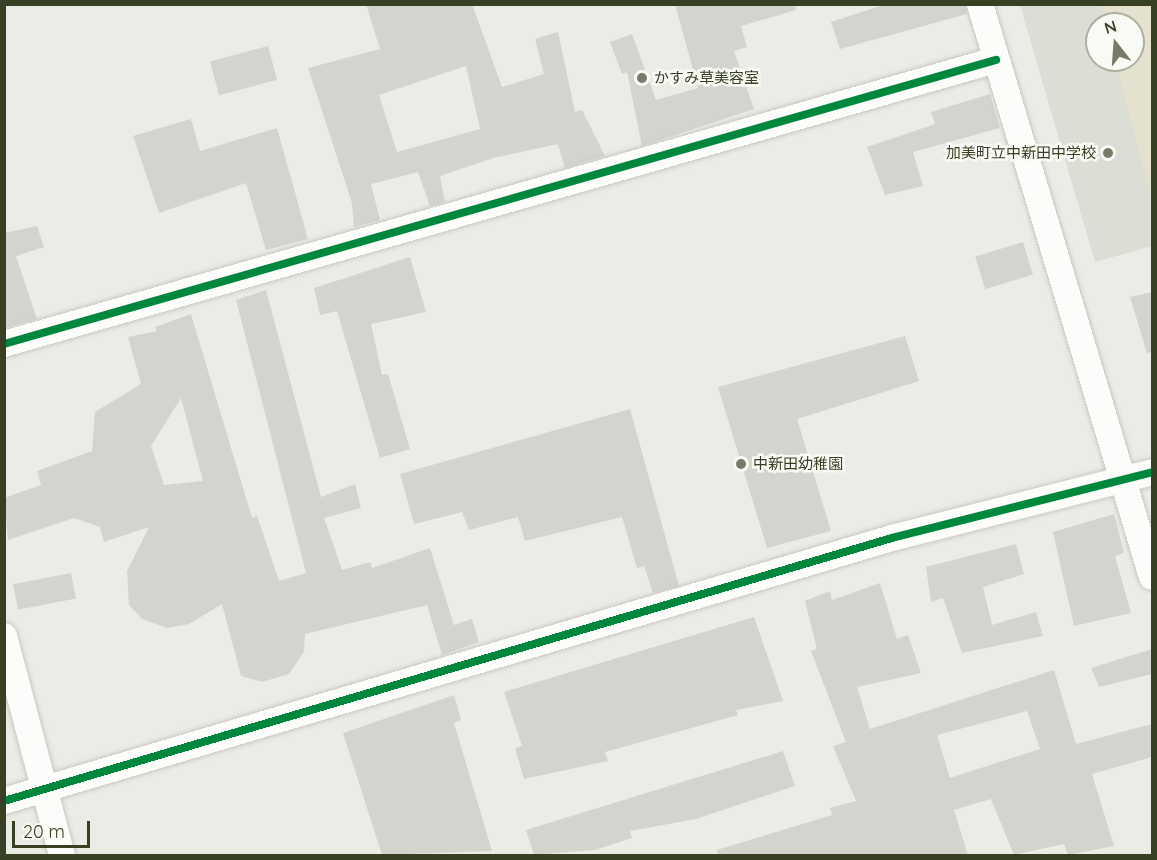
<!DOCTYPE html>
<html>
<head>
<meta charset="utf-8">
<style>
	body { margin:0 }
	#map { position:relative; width:1157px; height:860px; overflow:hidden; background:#ebece6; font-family:Quicksand,"Noto Sans JP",sans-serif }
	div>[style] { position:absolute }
	.built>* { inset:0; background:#dcddd4 }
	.green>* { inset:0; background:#e4e2cf }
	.building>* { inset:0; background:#d4d4ce; transform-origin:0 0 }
	.roads { filter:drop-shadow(0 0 2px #c7c9c3) drop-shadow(0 0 2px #c7c9c3) }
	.street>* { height:26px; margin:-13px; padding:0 13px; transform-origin:13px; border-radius:13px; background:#fcfcfb }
	.cycleway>* { height:8px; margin:-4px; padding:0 4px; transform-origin:4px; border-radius:4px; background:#00873e }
	.dots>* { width:16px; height:16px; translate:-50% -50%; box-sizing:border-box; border:3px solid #f9faf5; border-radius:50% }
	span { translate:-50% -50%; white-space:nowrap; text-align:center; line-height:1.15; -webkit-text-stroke:5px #f9faf5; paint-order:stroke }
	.poi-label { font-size:15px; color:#374023 }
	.left { translate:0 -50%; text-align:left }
	.right { translate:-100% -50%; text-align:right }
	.frame { position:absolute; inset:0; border:6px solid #374023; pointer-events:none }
	.north { position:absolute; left:1085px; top:12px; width:60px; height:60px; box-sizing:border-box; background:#f9faf5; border:2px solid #abb0a1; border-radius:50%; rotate:343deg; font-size:16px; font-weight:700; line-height:24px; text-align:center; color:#374023 }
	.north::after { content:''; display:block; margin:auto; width:21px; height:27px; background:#767c67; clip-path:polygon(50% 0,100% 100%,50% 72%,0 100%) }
	.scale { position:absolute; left:12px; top:821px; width:78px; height:27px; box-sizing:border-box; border:3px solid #374023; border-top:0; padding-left:8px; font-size:18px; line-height:21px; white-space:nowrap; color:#374023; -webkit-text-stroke:4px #f9faf5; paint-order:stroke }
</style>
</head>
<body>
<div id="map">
	<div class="built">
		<i style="clip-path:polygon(evenodd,1020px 5px,1152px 5px,1152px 246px,1095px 262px,1020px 5px,1097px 24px,1133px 24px,1133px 60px,1097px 60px,1097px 24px)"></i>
	</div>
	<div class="green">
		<i style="clip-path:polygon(1100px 5px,1152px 5px,1152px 198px,1115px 60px,1133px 60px,1133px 24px,1106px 24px)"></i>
	</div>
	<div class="building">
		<i style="clip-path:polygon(evenodd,366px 4px,472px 4px,502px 87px,544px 74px,535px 39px,558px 32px,575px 112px,582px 110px,605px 156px,565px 168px,558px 144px,493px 158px,440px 176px,445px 202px,430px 206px,418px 172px,371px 184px,380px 220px,354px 227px,352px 203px,308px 68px,380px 49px,366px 4px,466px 66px,480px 129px,397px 152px,379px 95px,466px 66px)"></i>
		<i style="clip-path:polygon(675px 4px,795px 4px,796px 10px,741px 26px,747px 47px,734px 51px,754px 109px,642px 146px,627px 72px,622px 74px,610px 42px,632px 34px,656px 100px,698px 88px)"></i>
		<i style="clip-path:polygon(886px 4px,965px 4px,967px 14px,840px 49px,831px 22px)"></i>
		<i style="left:268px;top:46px;width:35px;height:60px;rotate:75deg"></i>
		<i style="clip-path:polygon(990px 94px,1000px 128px,913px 152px,923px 186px,885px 195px,867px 147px,935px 124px,931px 112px)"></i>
		<i style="clip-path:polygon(191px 119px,200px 151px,277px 128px,308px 239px,266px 250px,246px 183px,159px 213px,133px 136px)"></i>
		<i style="clip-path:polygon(37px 226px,44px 247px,16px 256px,37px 319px,4px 328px,4px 233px)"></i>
		<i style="left:1023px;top:242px;width:34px;height:50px;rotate:73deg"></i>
		<i style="clip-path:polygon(410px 257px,426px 312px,371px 324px,382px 375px,388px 374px,410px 449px,380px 458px,337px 311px,320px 315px,314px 288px)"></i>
		<i style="clip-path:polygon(evenodd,266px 290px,321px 497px,355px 484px,361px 508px,324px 518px,342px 570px,370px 562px,372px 568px,430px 548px,454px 625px,472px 619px,479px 642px,442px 655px,427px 605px,305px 634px,304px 652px,289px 674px,262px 682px,241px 676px,222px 604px,189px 624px,167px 628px,142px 619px,129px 605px,127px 571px,149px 527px,104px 542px,100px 527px,74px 518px,8px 540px,4px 498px,41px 485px,37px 471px,92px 451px,95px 412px,141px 384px,128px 337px,157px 331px,155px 327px,191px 314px,252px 518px,257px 516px,279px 581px,306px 573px,236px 300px,266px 290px,181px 398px,203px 481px,164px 485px,151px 446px,181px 398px)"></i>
		<i style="clip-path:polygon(1152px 292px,1152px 352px,1147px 353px,1130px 297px)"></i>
		<i style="clip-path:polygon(905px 336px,919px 381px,797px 419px,831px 531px,767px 548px,718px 387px)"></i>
		<i style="clip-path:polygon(630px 409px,679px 586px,653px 593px,644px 566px,637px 568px,622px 517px,525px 541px,518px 517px,469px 530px,462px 512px,414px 524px,400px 474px)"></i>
		<i style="clip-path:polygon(1114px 514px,1124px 553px,1115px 556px,1131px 613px,1074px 626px,1053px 532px)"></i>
		<i style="clip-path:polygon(1016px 544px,1024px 574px,983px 587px,992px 625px,1036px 612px,1043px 636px,962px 653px,943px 598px,931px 602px,926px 567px)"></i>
		<i style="left:71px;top:573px;width:26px;height:59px;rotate:79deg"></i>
		<i style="clip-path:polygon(evenodd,880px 583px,897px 639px,908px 635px,921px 673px,857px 687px,870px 729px,1054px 670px,1076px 744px,1152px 724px,1152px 757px,1092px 774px,1114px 846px,1068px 855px,1064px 844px,1014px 855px,991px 799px,954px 810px,968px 855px,718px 855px,717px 850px,832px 815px,830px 808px,856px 801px,833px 746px,846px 742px,811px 651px,817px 649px,805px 601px,830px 591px,832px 600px,880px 583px,1027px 711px,1040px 749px,950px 778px,937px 735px,1027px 711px)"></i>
		<i style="clip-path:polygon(754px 617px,783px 701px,736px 710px,738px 715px,605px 752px,608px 761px,524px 779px,515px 748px,522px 746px,504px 692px)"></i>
		<i style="clip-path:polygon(1152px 649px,1152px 674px,1099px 687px,1091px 668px)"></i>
		<i style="clip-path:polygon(454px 695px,461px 720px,454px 723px,492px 851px,382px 855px,343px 733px)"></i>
		<i style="clip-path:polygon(783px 751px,795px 786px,696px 819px,630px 831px,632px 838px,595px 850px,534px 855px,526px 830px)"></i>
	</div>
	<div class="roads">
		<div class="street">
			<i style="left:980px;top:4px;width:598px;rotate:73.29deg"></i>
			<i style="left:4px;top:344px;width:1032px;rotate:-15.98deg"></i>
			<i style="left:4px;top:636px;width:228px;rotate:75.2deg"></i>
			<i style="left:4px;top:801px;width:926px;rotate:-16.5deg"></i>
			<i style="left:892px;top:538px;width:268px;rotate:-14.2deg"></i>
		</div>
	</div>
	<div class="cycleway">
		<i style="left:4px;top:344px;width:1032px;rotate:-15.98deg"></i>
		<i style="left:4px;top:801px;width:926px;rotate:-16.5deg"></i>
		<i style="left:892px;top:538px;width:268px;rotate:-14.2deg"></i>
	</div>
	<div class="dots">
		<i style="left:642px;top:78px;background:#767c67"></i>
		<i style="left:1108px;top:153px;background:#767c67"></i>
		<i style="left:741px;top:464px;background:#767c67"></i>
	</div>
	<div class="poi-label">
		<span class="left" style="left:654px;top:78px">かすみ草美容室</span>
		<span class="right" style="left:1096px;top:153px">加美町立中新田中学校</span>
		<span class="left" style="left:753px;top:464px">中新田幼稚園</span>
	</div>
	<div class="frame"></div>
	<div class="north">N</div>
	<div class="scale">20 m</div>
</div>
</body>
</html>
